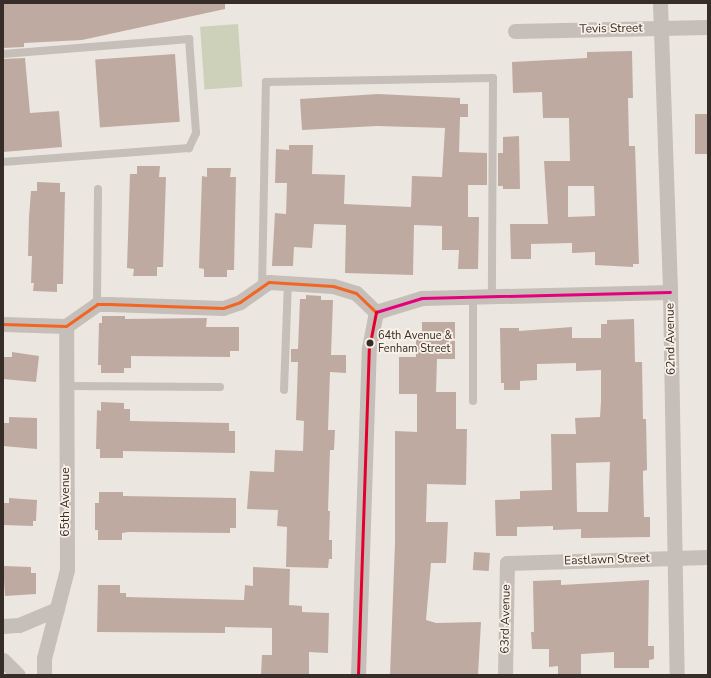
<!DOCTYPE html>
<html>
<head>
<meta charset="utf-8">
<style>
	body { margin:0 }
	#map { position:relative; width:711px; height:678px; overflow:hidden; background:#ece6e0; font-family:"Nunito Sans",sans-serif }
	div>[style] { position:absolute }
	.green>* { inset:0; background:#ced1ba; transform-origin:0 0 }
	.building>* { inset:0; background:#bfaaa2; transform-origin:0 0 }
	.service>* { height:8px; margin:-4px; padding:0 4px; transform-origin:4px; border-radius:4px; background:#c5beb9 }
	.minor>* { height:15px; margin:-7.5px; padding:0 7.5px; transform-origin:7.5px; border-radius:7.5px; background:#c5beb9 }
	.bus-1>* { height:3px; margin:-1.5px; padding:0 1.5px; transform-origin:1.5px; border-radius:1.5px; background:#e5007d }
	.bus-2>* { height:3px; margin:-1.5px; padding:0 1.5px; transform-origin:1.5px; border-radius:1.5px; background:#f26522 }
	.bus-3>* { height:3px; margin:-1.5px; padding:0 1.5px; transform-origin:1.5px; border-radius:1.5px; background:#e4002b }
	.dots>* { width:11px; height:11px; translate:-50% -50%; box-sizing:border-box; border:2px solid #f9f1e7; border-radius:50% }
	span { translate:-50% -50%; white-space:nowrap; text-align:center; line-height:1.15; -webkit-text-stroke:3.5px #f9f1e7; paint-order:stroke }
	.bus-label { font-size:11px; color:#362c28 }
	.left { translate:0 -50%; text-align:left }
	.street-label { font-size:12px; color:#362c28 }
	.frame { position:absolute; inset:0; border:4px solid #362c28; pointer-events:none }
</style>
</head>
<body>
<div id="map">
	<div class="green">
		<i style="left:238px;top:24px;width:63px;height:38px;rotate:86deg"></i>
	</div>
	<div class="building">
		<i style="clip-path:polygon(3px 3px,225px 3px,225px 9px,82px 40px,24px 43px,24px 47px,3px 48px)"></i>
		<i style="clip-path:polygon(evenodd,632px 51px,633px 98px,628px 98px,629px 146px,635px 146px,639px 264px,633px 264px,633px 267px,595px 265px,595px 252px,572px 253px,572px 243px,531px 244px,531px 259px,511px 259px,510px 224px,548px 224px,544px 161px,570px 161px,569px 118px,543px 118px,542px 92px,513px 93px,512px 62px,587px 58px,587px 52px,632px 51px,568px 186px,594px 186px,595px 216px,568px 217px,568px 186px)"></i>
		<i style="left:175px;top:54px;width:68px;height:80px;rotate:86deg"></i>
		<i style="clip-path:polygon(25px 58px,30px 113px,59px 111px,62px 147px,3px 152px,3px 59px)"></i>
		<i style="clip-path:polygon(378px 94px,460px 98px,460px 104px,468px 104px,468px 117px,460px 117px,459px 152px,487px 153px,487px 185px,468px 185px,468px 217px,479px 217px,478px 269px,458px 269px,459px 250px,442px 250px,442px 226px,414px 225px,413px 275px,345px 273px,346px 225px,314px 224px,312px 248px,294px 247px,293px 266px,272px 266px,275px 213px,286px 214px,287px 183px,275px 183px,276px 149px,289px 150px,289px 145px,313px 145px,312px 174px,345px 175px,344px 204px,411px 207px,412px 176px,442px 177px,445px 128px,377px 126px,302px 130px,300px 99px)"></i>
		<i style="left:695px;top:114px;width:13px;height:40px"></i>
		<i style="clip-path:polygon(519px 136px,520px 189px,503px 189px,503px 186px,498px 186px,498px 153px,503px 153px,503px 137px)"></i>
		<i style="clip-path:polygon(137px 166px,160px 166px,159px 177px,166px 177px,163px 267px,157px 267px,157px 276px,133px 276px,134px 269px,127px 268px,130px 174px,137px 174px)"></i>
		<i style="clip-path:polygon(207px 168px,231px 168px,230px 177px,236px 177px,234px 270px,227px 270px,227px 277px,204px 277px,204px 269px,199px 268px,202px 176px,207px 177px)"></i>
		<i style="clip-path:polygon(37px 182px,60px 183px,60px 192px,65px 192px,63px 284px,57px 284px,57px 292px,33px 291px,34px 283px,31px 283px,32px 256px,28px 256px,29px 217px,31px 191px,37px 191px)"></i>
		<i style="clip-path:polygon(306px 295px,321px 296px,321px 300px,333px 300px,331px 355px,346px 355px,346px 373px,330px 372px,328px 430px,335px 430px,334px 450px,330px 450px,328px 511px,330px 511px,329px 540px,332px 540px,332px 559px,329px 559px,328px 568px,286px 567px,287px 527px,277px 526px,278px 510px,247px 509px,250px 471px,274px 472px,275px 450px,303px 451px,304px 421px,296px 420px,298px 362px,291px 362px,291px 349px,298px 349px,300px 299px,306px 299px)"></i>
		<i style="clip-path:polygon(102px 316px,125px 316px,125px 319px,207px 318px,206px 327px,239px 327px,239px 351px,230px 351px,230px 357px,131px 356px,131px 368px,124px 368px,124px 373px,101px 373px,101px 365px,98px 365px,99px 323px,102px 323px)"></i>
		<i style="clip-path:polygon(evenodd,634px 319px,635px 362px,642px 362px,643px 419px,646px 419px,647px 470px,643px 471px,643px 478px,644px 517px,650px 517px,650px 537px,587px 538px,581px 538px,581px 529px,553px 530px,553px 526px,517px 527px,517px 536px,496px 536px,495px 500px,520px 499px,520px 491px,552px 490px,551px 434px,576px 434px,575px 418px,600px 417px,601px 401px,601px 370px,576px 371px,576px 363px,537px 364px,537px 380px,520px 381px,520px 390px,504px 390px,504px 383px,501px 383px,500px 328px,519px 328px,519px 331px,572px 327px,572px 338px,601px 338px,601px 324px,607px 324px,607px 320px,634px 319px,610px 462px,608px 512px,577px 512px,576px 463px,610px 462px)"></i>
		<i style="clip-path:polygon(422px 322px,455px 322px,455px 359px,437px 359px,436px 392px,456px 392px,456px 429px,467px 429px,466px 485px,427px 484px,426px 522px,448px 522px,446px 563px,431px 563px,426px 620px,436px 623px,481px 622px,478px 675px,390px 675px,395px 543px,395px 431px,417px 432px,417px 394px,399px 394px,399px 357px,416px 357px,416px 335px,422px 335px)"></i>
		<i style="clip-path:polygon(12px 352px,39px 356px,36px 382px,3px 379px,3px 357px,12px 357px)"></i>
		<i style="clip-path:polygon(101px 402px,124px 403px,124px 409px,130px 409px,130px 421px,229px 423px,229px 431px,235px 431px,235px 453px,123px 451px,123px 458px,100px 458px,100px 449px,96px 449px,97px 410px,101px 411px)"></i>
		<i style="clip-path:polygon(9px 417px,37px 418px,37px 449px,3px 446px,3px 423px,9px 423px)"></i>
		<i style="clip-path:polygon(99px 492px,123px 492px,123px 496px,236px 498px,236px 528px,230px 528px,230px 533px,128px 532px,122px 533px,122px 540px,98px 540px,98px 530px,95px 530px,95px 503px,99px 503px)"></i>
		<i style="clip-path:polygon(9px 498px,37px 500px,36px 521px,33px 521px,33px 526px,3px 525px,3px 503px,9px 503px)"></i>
		<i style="left:474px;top:552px;width:16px;height:18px;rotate:4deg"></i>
		<i style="clip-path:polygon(3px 566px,31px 567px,31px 573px,36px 573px,36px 594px,5px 596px)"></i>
		<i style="clip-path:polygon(253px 567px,290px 569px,289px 605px,302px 606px,302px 612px,329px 613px,328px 653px,309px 652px,309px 675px,261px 675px,262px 655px,272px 655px,272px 628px,225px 627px,225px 633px,97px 632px,98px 585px,120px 585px,120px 593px,126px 593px,126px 597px,244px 600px,245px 585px,253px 586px)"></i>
		<i style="clip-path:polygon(561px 580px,561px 585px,649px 580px,648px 646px,654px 646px,654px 659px,649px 660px,649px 668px,614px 668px,614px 652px,581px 654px,581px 675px,558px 675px,558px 666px,549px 667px,549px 649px,532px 649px,531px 632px,534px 632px,533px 581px)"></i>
	</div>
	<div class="service">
		<i style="left:3px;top:54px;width:187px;rotate:-4.6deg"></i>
		<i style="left:189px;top:39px;width:94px;rotate:85.7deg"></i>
		<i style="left:196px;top:133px;width:17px;rotate:115deg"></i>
		<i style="left:189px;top:148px;width:187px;rotate:175.7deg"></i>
		<i style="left:262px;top:287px;width:205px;rotate:-88.9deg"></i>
		<i style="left:266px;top:82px;width:227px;rotate:-1deg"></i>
		<i style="left:493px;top:78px;width:218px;rotate:90.3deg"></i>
		<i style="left:97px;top:304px;width:115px;rotate:-89.5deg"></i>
		<i style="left:66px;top:386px;width:154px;rotate:0.4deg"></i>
		<i style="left:284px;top:390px;width:107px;rotate:-87.9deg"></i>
		<i style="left:473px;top:401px;width:104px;rotate:-90deg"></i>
	</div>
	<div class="minor">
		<i style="left:660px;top:3px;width:289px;rotate:88deg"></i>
		<i style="left:670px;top:292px;width:383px;rotate:89deg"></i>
		<i style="left:515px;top:31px;width:193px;rotate:-1.2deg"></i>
		<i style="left:376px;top:312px;width:48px;rotate:-16.9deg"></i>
		<i style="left:422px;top:298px;width:248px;rotate:-1.4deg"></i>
		<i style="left:3px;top:324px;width:63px;rotate:1.8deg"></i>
		<i style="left:66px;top:326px;width:38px;rotate:-35deg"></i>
		<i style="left:97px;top:304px;width:12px"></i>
		<i style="left:109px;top:304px;width:114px;rotate:2deg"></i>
		<i style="left:223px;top:308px;width:18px;rotate:-19deg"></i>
		<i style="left:240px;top:302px;width:35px;rotate:-35deg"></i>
		<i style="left:269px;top:282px;width:64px;rotate:3.6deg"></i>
		<i style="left:333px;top:286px;width:24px;rotate:17deg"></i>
		<i style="left:356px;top:293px;width:28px;rotate:44deg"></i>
		<i style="left:3px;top:626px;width:16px;rotate:-4deg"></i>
		<i style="left:19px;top:625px;width:41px;rotate:-22.8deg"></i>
		<i style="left:3px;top:660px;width:21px;rotate:45deg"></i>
		<i style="left:44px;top:675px;width:17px;rotate:-90deg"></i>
		<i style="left:44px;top:658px;width:91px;rotate:-75.4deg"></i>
		<i style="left:67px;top:570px;width:244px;rotate:-90.2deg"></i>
		<i style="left:358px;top:675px;width:327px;rotate:-88.1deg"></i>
		<i style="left:369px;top:348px;width:37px;rotate:-79deg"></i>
		<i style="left:505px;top:675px;width:112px;rotate:-89deg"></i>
		<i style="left:507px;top:563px;width:201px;rotate:-1.7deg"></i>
	</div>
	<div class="bus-1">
		<i style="left:376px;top:312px;width:48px;rotate:-16.9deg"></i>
		<i style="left:422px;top:298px;width:248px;rotate:-1.4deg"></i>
	</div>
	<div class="bus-2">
		<i style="left:3px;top:324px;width:63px;rotate:1.8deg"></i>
		<i style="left:66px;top:326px;width:38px;rotate:-35deg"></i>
		<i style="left:97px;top:304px;width:12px"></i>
		<i style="left:109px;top:304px;width:114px;rotate:2deg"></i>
		<i style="left:223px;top:308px;width:18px;rotate:-19deg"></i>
		<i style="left:240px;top:302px;width:35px;rotate:-35deg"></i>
		<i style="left:269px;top:282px;width:64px;rotate:3.6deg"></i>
		<i style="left:333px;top:286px;width:24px;rotate:17deg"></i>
		<i style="left:356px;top:293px;width:28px;rotate:44deg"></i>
	</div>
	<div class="bus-3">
		<i style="left:358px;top:675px;width:327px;rotate:-88.1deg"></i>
		<i style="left:369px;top:348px;width:37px;rotate:-79deg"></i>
	</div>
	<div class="dots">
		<i style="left:370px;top:343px;background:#362c28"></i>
	</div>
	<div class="bus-label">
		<span class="left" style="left:378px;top:343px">64th Avenue &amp;<br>Fenham Street</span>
	</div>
	<div class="street-label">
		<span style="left:611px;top:29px;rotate:-1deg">Tevis Street</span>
		<span style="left:671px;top:339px;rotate:-91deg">62nd Avenue</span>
		<span style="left:66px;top:502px;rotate:-90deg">65th Avenue</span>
		<span style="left:607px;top:560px;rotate:-2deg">Eastlawn Street</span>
		<span style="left:506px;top:619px;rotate:-89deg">63rd Avenue</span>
	</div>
	<div class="frame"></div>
</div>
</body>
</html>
